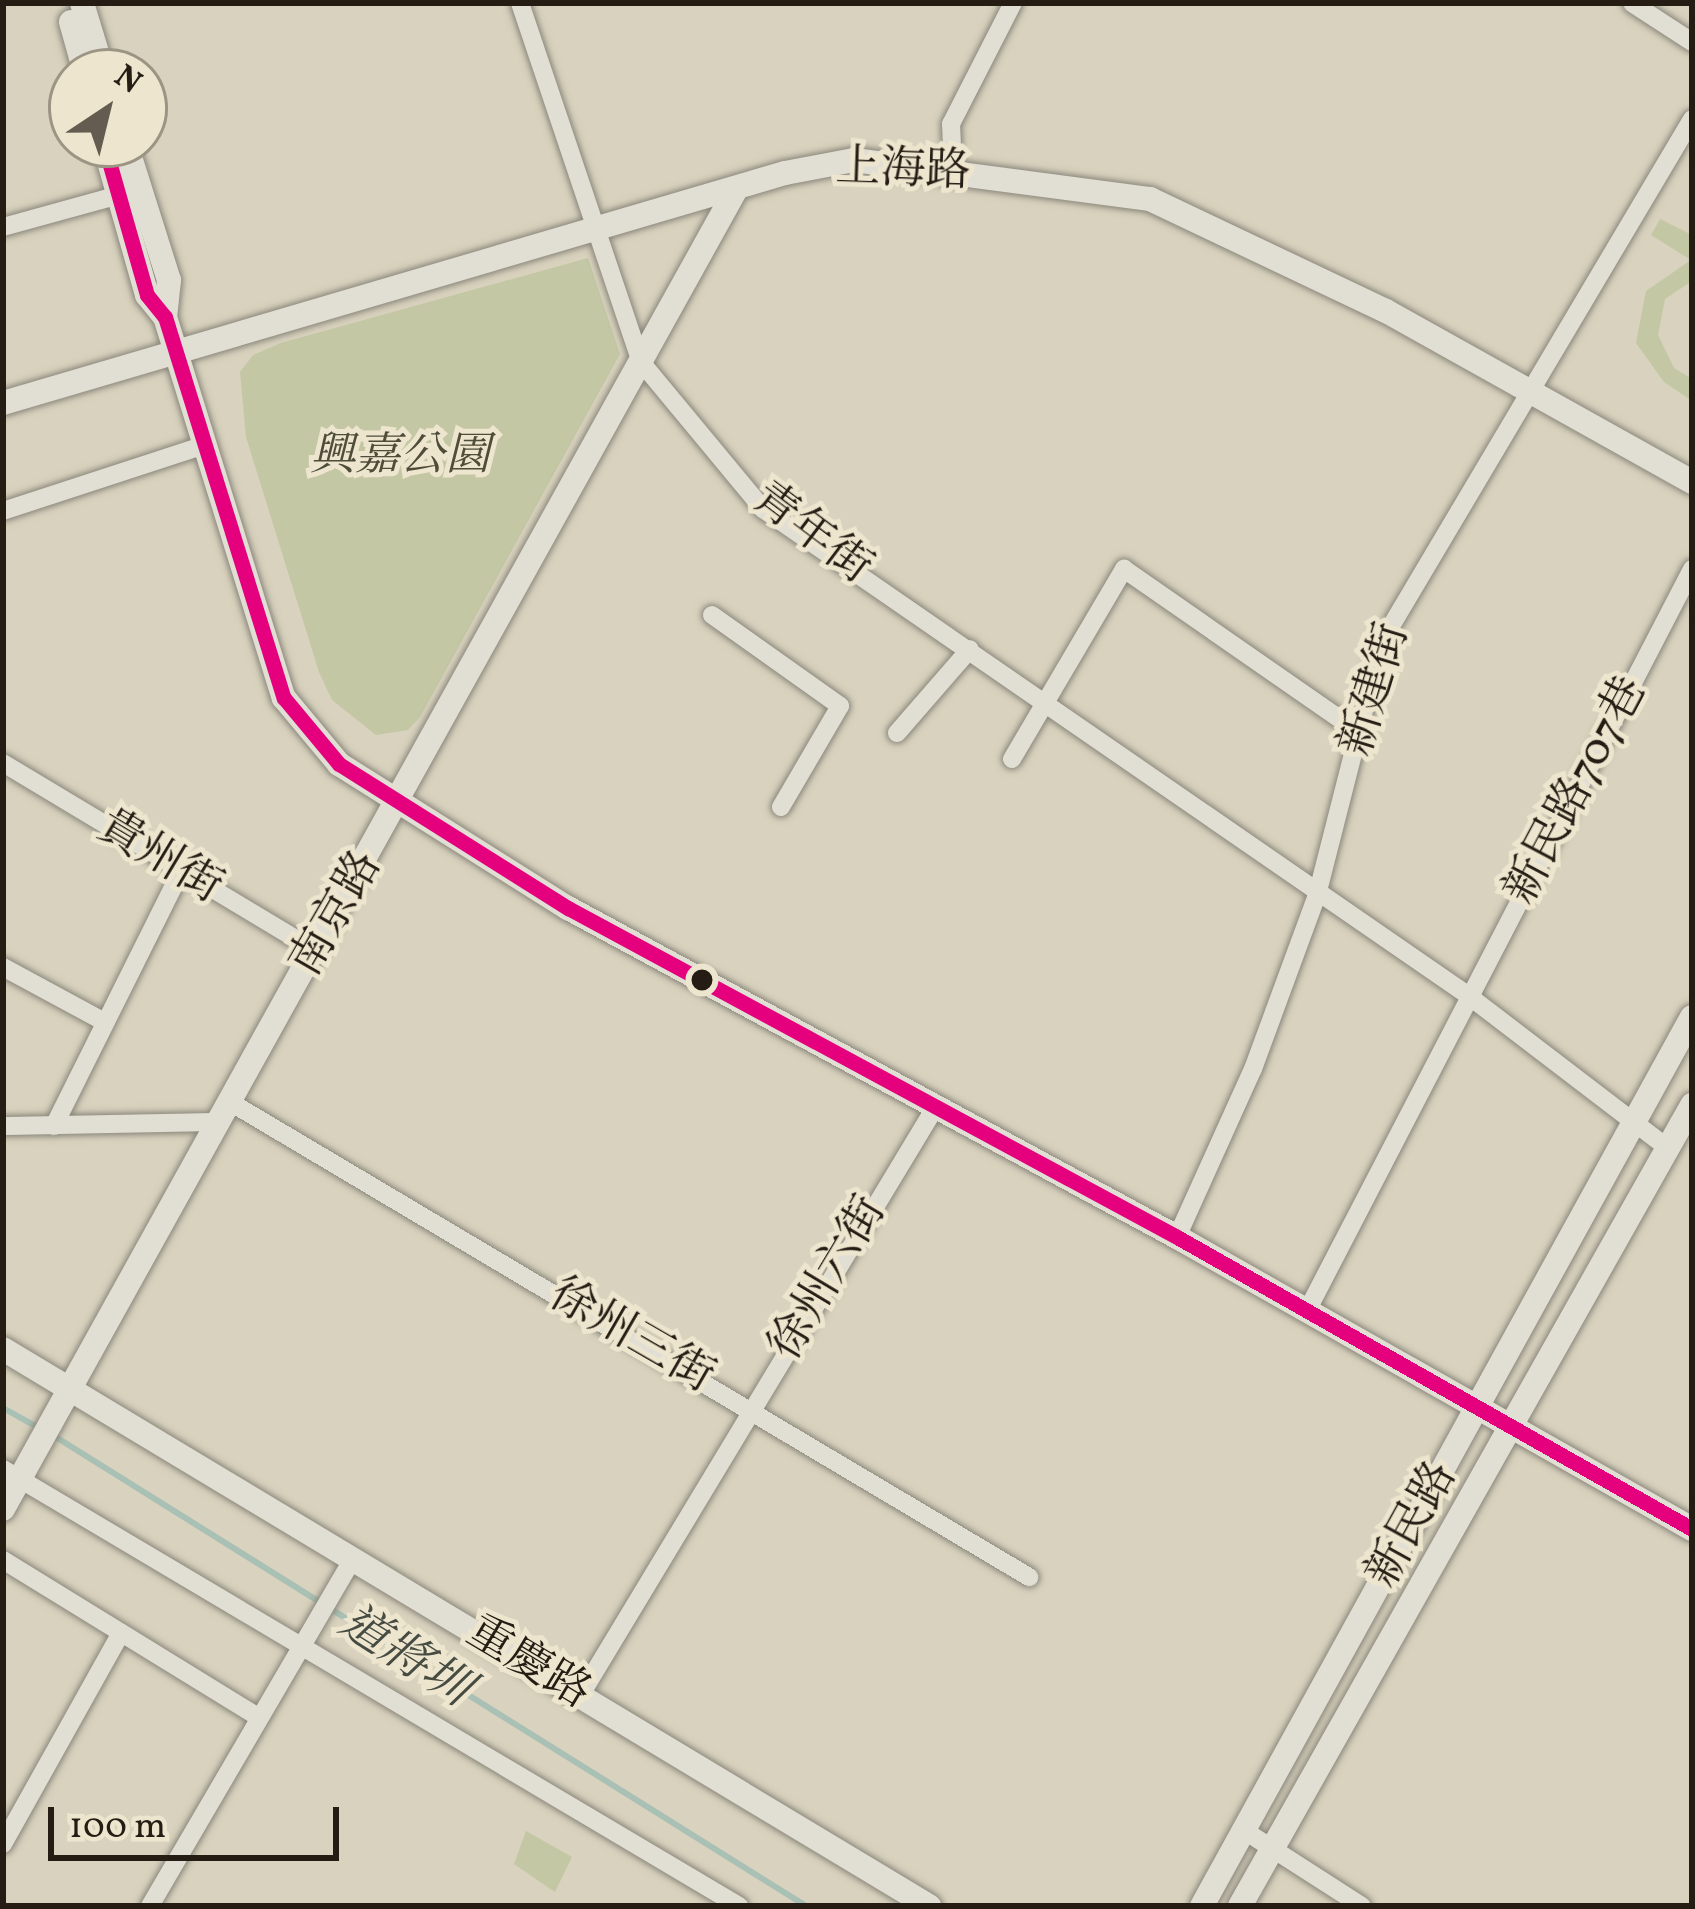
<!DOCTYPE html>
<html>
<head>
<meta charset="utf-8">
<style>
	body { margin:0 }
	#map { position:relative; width:1695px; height:1909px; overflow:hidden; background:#d8d2be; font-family:Vollkorn,"Noto Serif TC",serif }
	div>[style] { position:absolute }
	.green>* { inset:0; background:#c3c7a4 }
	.stream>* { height:6px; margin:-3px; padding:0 3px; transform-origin:3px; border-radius:3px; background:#a9c0b4 }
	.roads { filter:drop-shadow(0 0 3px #8b877b) drop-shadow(0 0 3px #8b877b) }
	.street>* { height:18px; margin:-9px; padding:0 9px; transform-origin:9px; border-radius:9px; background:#e1ded4 }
	.secondary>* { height:24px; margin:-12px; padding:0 12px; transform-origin:12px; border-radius:12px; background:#e1ded4 }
	.bus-1>* { height:15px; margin:-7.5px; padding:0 7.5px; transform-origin:7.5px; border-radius:7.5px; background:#e5007d }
	.dots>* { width:33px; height:33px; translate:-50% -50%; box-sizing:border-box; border:6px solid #ede5ce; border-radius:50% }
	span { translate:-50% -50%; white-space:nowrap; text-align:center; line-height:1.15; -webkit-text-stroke:10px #ede5ce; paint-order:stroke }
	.street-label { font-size:45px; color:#251d14 }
	.park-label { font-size:45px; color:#4f4d39; font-style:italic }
	.water-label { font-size:48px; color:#474c43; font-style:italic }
	.frame { position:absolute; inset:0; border:6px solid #251d14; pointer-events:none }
	.north { position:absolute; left:48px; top:48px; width:120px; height:120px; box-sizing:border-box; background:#ede5ce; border:3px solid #9d9584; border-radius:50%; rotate:35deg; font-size:33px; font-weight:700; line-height:48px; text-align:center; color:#251d14 }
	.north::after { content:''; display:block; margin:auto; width:42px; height:54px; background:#645c50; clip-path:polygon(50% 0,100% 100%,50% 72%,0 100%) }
	.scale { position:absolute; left:48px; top:1807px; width:291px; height:54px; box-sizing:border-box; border:6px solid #251d14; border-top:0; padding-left:15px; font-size:36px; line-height:42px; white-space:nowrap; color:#251d14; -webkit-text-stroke:9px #ede5ce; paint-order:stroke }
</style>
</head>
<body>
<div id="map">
	<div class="green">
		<i style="clip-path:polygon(1660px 219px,1692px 235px,1692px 281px,1665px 299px,1658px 335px,1674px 368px,1692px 379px,1692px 401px,1664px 382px,1636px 343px,1646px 291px,1691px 260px,1651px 235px)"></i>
		<i style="clip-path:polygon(588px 258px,620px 354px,420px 717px,408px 730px,376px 735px,332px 700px,319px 672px,246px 437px,240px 372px,253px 355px,281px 343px)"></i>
		<i style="clip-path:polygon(526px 1831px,572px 1857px,555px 1892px,514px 1864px)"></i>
	</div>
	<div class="stream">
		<i style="left:3px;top:1408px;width:41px;rotate:29.1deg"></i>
		<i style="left:51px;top:1434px;width:890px;rotate:32.01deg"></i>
	</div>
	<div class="roads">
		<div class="street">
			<i style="left:520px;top:3px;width:379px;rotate:71.4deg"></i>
			<i style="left:641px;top:362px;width:191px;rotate:50.3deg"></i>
			<i style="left:763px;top:509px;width:858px;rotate:34.6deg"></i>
			<i style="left:1469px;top:996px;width:250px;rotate:37.4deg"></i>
			<i style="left:1632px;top:3px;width:72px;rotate:33deg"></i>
			<i style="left:953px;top:169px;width:45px;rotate:-92.5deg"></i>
			<i style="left:951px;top:124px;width:136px;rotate:-62.9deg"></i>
			<i style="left:3px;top:227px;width:120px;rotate:-15.4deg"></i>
			<i style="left:3px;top:511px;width:213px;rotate:-18.1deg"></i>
			<i style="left:712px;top:615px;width:157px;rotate:35.4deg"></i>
			<i style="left:840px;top:706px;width:117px;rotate:120.3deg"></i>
			<i style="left:897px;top:733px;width:111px;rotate:-49deg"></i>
			<i style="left:1012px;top:759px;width:221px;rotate:-59.5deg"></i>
			<i style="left:1124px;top:569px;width:289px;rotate:34.8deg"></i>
			<i style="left:3px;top:763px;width:365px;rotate:31deg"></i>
			<i style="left:3px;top:967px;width:111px;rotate:28.4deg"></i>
			<i style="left:230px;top:1102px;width:930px;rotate:30.73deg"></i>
			<i style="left:3px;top:1126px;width:216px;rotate:-1.1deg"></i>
			<i style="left:54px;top:1126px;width:285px;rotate:-63.5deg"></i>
			<i style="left:1177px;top:1237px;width:184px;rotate:-65.7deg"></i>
			<i style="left:1253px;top:1069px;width:185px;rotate:-69.8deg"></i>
			<i style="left:1317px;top:895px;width:260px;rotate:-75.7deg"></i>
			<i style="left:1381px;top:643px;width:609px;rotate:-59.31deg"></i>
			<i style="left:1308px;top:1309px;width:834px;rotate:-62.57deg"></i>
			<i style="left:3px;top:1469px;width:856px;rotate:30.7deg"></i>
			<i style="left:3px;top:1560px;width:299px;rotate:31.6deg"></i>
			<i style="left:580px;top:1696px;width:683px;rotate:-58.89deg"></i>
			<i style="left:1245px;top:1831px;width:139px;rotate:32.7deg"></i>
			<i style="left:3px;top:1844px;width:242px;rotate:-60.8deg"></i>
			<i style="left:150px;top:1906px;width:403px;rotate:-59.7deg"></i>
		</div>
		<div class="secondary">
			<i style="left:82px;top:3px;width:72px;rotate:73.1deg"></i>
			<i style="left:71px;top:22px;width:52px;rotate:74.4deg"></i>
			<i style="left:104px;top:144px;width:157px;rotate:74.1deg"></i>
			<i style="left:147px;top:295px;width:28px;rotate:51deg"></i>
			<i style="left:165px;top:317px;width:399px;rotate:72.7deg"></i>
			<i style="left:284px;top:698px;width:86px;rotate:50.2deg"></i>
			<i style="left:339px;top:764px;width:271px;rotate:32.2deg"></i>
			<i style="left:568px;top:908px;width:692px;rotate:28.38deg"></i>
			<i style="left:1177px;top:1237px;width:592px;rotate:29.55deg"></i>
			<i style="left:126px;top:144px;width:143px;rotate:72.5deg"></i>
			<i style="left:169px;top:280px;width:37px;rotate:96deg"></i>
			<i style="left:3px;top:403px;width:815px;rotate:-16.39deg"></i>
			<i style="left:785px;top:173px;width:70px;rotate:-10.7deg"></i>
			<i style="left:854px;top:160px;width:299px;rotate:7.5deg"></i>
			<i style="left:1150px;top:199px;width:261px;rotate:25.4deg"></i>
			<i style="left:1386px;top:311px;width:351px;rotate:29.2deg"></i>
			<i style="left:3px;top:1349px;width:1081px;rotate:31.03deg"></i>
			<i style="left:3px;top:1509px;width:1508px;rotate:-60.95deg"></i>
			<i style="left:1202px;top:1906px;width:1015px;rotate:-61.14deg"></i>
			<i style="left:1240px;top:1906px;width:920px;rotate:-60.56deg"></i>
		</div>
	</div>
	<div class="bus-1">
		<i style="left:104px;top:144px;width:157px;rotate:74.1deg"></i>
		<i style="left:147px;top:295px;width:28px;rotate:51deg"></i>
		<i style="left:165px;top:317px;width:399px;rotate:72.7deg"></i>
		<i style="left:284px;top:698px;width:86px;rotate:50.2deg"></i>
		<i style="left:339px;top:764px;width:271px;rotate:32.2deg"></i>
		<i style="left:568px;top:908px;width:692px;rotate:28.38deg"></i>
		<i style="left:1177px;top:1237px;width:592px;rotate:29.55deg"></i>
	</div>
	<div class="dots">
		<i style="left:702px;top:980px;background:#251d14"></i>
	</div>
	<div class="street-label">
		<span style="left:903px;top:171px;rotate:2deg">上海路</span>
		<span style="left:811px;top:534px;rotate:37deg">青年街</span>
		<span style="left:1376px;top:690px;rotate:-73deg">新建街</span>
		<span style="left:1577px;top:791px;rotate:-62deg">新民路707巷</span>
		<span style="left:159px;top:858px;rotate:31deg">貴州街</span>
		<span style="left:337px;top:914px;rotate:-60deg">南京路</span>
		<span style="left:829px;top:1279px;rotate:-59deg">徐州六街</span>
		<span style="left:631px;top:1337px;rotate:30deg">徐州三街</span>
		<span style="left:1413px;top:1525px;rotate:-61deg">新民路</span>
		<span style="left:528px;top:1664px;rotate:31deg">重慶路</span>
	</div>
	<div class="park-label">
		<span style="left:400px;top:458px">興嘉公園</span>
	</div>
	<div class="water-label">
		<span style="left:404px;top:1657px;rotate:32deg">道將圳</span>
	</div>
	<div class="frame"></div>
	<div class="north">N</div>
	<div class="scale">100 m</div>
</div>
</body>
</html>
